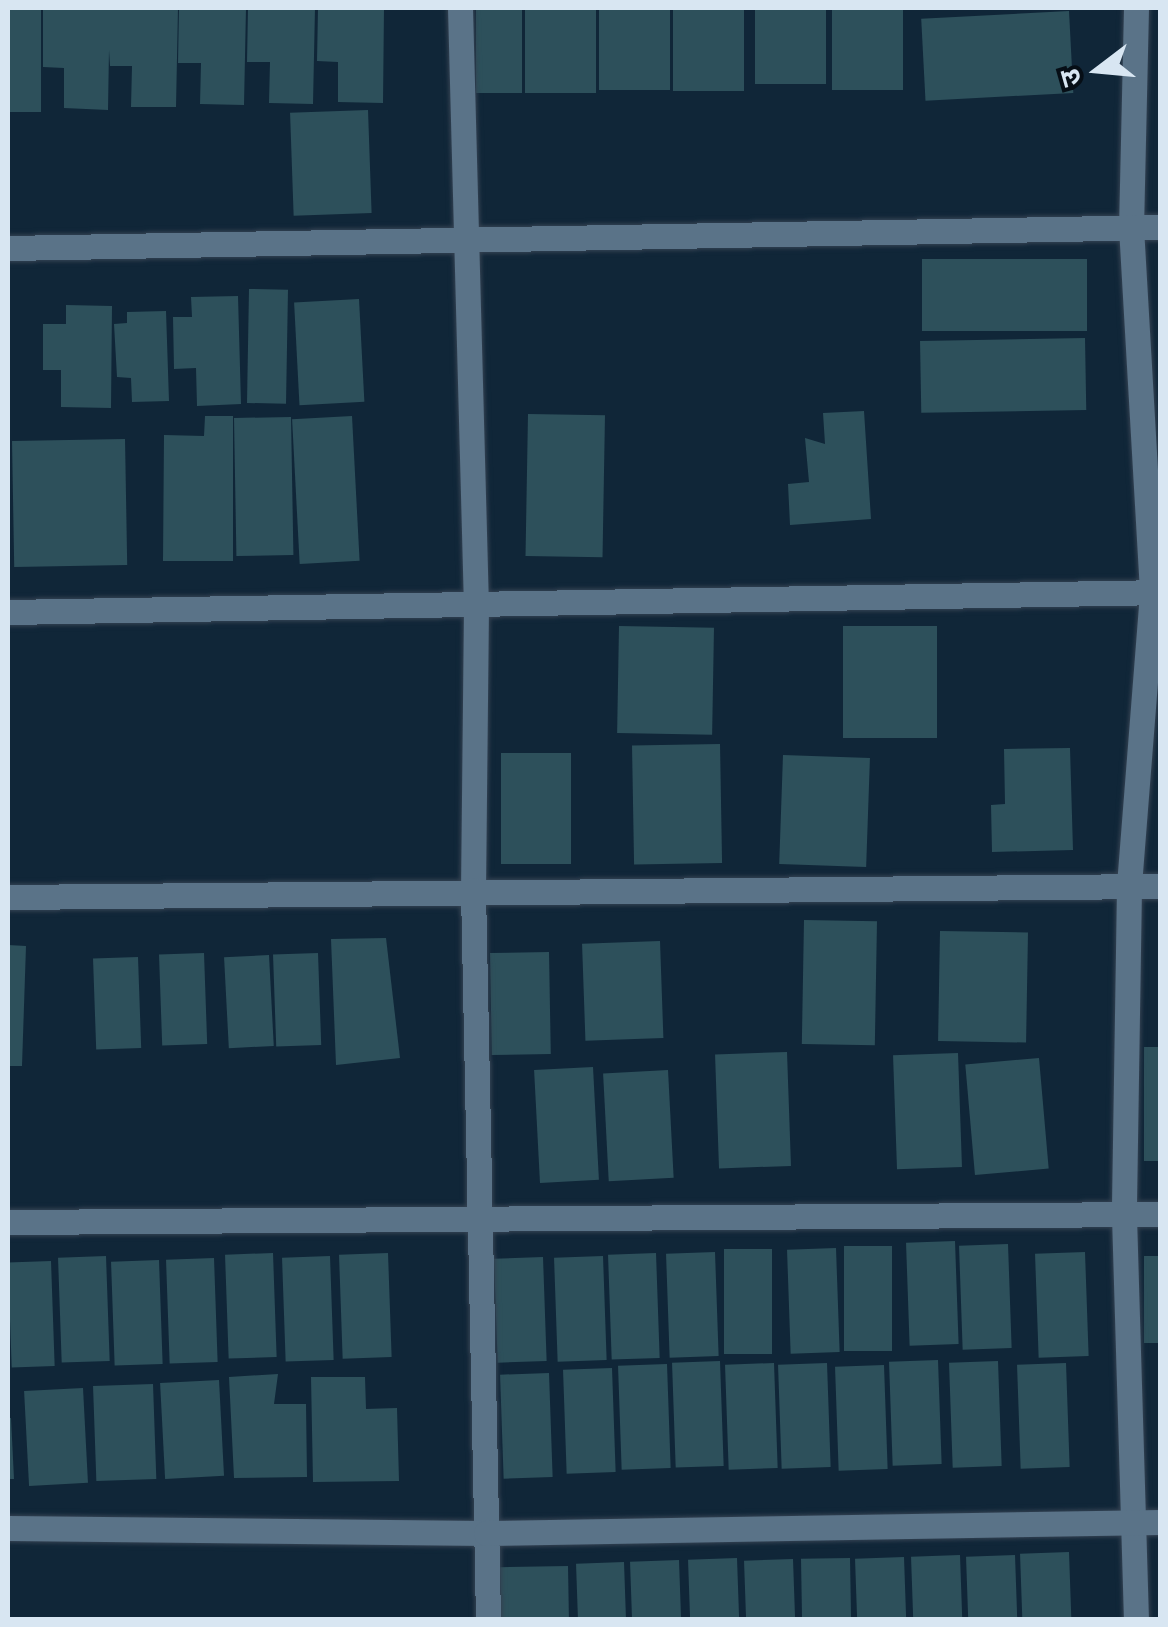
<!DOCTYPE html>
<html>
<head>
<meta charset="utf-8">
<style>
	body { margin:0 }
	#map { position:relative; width:1168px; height:1627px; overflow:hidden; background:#102638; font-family:Commissioner,"Noto Sans Devanagari",sans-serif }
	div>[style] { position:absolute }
	.building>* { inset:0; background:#2d505b; transform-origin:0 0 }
	.roads { filter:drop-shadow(0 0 2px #344252) drop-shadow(0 0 2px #344252) }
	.minor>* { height:25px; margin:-12.5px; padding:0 12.5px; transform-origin:12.5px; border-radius:12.5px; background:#5a7388 }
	span { translate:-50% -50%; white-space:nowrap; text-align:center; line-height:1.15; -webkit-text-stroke:10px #060e16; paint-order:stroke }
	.frame { position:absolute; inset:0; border:10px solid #d8e6f2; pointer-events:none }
	.north { position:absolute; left:1048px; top:20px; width:100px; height:100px; -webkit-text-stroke:8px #060e16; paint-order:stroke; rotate:254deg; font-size:28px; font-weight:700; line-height:40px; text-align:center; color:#d8e6f2 }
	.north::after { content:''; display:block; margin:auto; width:35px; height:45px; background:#d8e6f2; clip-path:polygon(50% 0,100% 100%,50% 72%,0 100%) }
</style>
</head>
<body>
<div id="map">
	<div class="building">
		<i style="left:8px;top:8px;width:33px;height:104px"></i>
		<i style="clip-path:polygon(43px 8px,178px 8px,176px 107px,131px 107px,132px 66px,110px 66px,109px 50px,108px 110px,64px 108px,64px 68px,43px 67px)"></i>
		<i style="clip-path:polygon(179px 8px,246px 8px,244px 105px,200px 104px,201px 63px,178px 63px)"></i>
		<i style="clip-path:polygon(248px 8px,315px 8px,313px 104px,269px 103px,270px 62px,247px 62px)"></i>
		<i style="clip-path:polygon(318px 8px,384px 8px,383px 103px,338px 102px,338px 62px,317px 61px)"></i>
		<i style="left:476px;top:8px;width:46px;height:85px"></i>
		<i style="left:525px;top:8px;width:71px;height:85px"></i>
		<i style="left:599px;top:8px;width:71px;height:82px"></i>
		<i style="left:673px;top:8px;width:71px;height:83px"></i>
		<i style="left:755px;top:8px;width:71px;height:76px"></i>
		<i style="left:832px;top:8px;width:71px;height:82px"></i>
		<i style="left:1069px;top:11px;width:82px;height:148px;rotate:87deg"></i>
		<i style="left:368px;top:110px;width:103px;height:78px;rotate:88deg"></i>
		<i style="left:922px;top:259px;width:165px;height:72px"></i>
		<i style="left:249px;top:289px;width:39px;height:114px;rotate:1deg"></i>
		<i style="clip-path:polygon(238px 296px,241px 404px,197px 406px,196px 368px,174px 369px,173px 317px,192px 317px,191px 297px)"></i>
		<i style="left:359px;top:299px;width:103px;height:65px;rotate:87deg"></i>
		<i style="clip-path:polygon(66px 305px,112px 306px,111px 408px,61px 407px,61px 370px,43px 370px,43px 324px,66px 324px)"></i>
		<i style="clip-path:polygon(166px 311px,169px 401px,132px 402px,131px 378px,117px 377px,114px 324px,127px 323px,127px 312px)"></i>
		<i style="left:1085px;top:338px;width:72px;height:165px;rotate:89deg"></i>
		<i style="clip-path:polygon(864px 411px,871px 519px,790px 525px,788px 484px,809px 482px,805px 438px,825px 444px,823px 413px)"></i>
		<i style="left:528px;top:414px;width:77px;height:142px;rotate:1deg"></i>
		<i style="clip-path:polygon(205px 416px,233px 416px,233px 561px,163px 561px,164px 435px,204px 436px)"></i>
		<i style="left:352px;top:416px;width:145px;height:60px;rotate:87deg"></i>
		<i style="left:291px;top:417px;width:138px;height:57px;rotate:89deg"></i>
		<i style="left:125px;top:439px;width:126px;height:113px;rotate:89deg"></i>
		<i style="left:619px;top:626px;width:95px;height:107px;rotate:1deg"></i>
		<i style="left:843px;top:626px;width:94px;height:112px"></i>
		<i style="left:720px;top:744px;width:119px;height:88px;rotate:89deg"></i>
		<i style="clip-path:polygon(1070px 748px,1073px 850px,992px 852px,991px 805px,1005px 804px,1004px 749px)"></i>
		<i style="left:501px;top:753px;width:70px;height:111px"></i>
		<i style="left:783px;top:755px;width:87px;height:109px;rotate:2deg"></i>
		<i style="left:804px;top:920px;width:73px;height:124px;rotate:1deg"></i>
		<i style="left:940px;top:931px;width:88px;height:110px;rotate:1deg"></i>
		<i style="clip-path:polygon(386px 938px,400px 1058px,336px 1065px,331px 939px)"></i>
		<i style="left:660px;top:941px;width:97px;height:78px;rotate:88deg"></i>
		<i style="clip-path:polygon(8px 945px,26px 946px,22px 1066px,8px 1066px)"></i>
		<i style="left:549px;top:952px;width:102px;height:59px;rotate:89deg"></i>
		<i style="left:204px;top:953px;width:91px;height:45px;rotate:88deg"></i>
		<i style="left:318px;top:953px;width:92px;height:45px;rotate:88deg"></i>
		<i style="left:269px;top:955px;width:91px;height:45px;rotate:87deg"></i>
		<i style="left:138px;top:957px;width:91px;height:45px;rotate:88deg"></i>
		<i style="left:1144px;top:1047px;width:16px;height:114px"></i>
		<i style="left:787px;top:1052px;width:114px;height:72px;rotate:88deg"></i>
		<i style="left:958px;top:1053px;width:114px;height:65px;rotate:88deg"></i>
		<i style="left:1039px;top:1058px;width:111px;height:74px;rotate:85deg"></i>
		<i style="left:593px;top:1067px;width:113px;height:59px;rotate:87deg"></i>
		<i style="left:668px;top:1070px;width:108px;height:65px;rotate:87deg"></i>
		<i style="left:955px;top:1241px;width:103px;height:49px;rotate:88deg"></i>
		<i style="left:1008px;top:1244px;width:104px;height:49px;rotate:88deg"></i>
		<i style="left:844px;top:1246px;width:48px;height:105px"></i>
		<i style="left:836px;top:1248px;width:104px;height:49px;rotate:88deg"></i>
		<i style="left:724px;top:1249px;width:48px;height:105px"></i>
		<i style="left:715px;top:1252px;width:104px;height:49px;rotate:88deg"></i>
		<i style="left:1085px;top:1252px;width:104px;height:50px;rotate:88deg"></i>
		<i style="left:273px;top:1253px;width:104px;height:48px;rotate:88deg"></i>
		<i style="left:388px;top:1253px;width:104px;height:49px;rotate:88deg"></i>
		<i style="left:656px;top:1253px;width:105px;height:48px;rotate:88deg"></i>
		<i style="left:106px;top:1256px;width:105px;height:48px;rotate:88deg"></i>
		<i style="left:330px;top:1256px;width:104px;height:48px;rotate:88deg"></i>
		<i style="left:603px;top:1256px;width:104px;height:49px;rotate:88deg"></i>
		<i style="left:1160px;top:1256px;width:87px;height:16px;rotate:90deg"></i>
		<i style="left:543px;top:1257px;width:104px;height:49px;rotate:88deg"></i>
		<i style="left:214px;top:1258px;width:104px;height:48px;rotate:88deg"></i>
		<i style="left:159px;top:1260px;width:104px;height:48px;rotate:88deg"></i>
		<i style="left:51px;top:1261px;width:105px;height:43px;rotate:88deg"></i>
		<i style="left:938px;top:1360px;width:104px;height:49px;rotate:88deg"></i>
		<i style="left:720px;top:1361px;width:105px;height:48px;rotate:88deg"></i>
		<i style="left:998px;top:1361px;width:105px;height:49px;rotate:88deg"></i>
		<i style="left:774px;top:1363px;width:105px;height:49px;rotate:88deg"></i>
		<i style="left:827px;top:1363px;width:104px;height:49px;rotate:88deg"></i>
		<i style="left:1066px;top:1363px;width:104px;height:49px;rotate:88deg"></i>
		<i style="left:667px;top:1364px;width:104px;height:49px;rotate:88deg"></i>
		<i style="left:884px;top:1365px;width:104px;height:49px;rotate:88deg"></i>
		<i style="left:612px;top:1368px;width:104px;height:49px;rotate:88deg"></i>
		<i style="left:549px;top:1373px;width:104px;height:49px;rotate:88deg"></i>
		<i style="clip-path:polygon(278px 1374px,274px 1404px,306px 1404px,307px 1477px,234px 1478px,229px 1377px)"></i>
		<i style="clip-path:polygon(311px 1377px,365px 1377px,366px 1409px,397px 1408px,399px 1481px,313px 1482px)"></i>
		<i style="left:219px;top:1380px;width:96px;height:59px;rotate:87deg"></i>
		<i style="left:153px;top:1384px;width:95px;height:60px;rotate:88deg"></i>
		<i style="left:83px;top:1388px;width:95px;height:59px;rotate:87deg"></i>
		<i style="clip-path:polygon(8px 1418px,11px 1418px,14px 1479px,8px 1479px)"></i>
		<i style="left:1069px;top:1552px;width:68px;height:49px;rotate:88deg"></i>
		<i style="left:960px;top:1555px;width:65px;height:49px;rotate:88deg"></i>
		<i style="left:1015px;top:1555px;width:65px;height:49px;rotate:88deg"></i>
		<i style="left:904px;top:1557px;width:63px;height:49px;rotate:88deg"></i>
		<i style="left:737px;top:1558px;width:62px;height:49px;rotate:88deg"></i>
		<i style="left:850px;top:1558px;width:62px;height:49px;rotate:89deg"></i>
		<i style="left:793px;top:1559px;width:61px;height:49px;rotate:88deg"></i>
		<i style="left:679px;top:1560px;width:60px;height:49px;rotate:88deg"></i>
		<i style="left:624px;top:1562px;width:58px;height:48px;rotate:88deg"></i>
		<i style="left:568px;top:1566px;width:54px;height:68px;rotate:89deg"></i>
	</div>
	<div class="roads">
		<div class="minor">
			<i style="left:460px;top:8px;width:598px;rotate:88.47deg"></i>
			<i style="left:476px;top:606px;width:284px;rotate:90.6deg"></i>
			<i style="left:473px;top:890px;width:730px;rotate:88.82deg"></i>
			<i style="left:1136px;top:8px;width:219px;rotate:91.3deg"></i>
			<i style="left:1131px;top:227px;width:367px;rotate:86.7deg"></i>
			<i style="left:1152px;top:593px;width:295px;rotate:94.5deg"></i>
			<i style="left:1129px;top:887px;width:329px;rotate:90.9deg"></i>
			<i style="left:1124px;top:1216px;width:404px;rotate:88.3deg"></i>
			<i style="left:8px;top:248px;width:1152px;rotate:-1.04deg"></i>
			<i style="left:8px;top:612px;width:1152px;rotate:-0.99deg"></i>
			<i style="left:8px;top:897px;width:1152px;rotate:-0.55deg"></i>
			<i style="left:8px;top:1222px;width:1152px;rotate:-0.4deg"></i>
			<i style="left:8px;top:1528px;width:478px;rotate:0.6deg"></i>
			<i style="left:486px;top:1533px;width:674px;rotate:-0.94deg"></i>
		</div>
	</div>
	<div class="frame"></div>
	<div class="north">उ</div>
</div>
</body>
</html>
